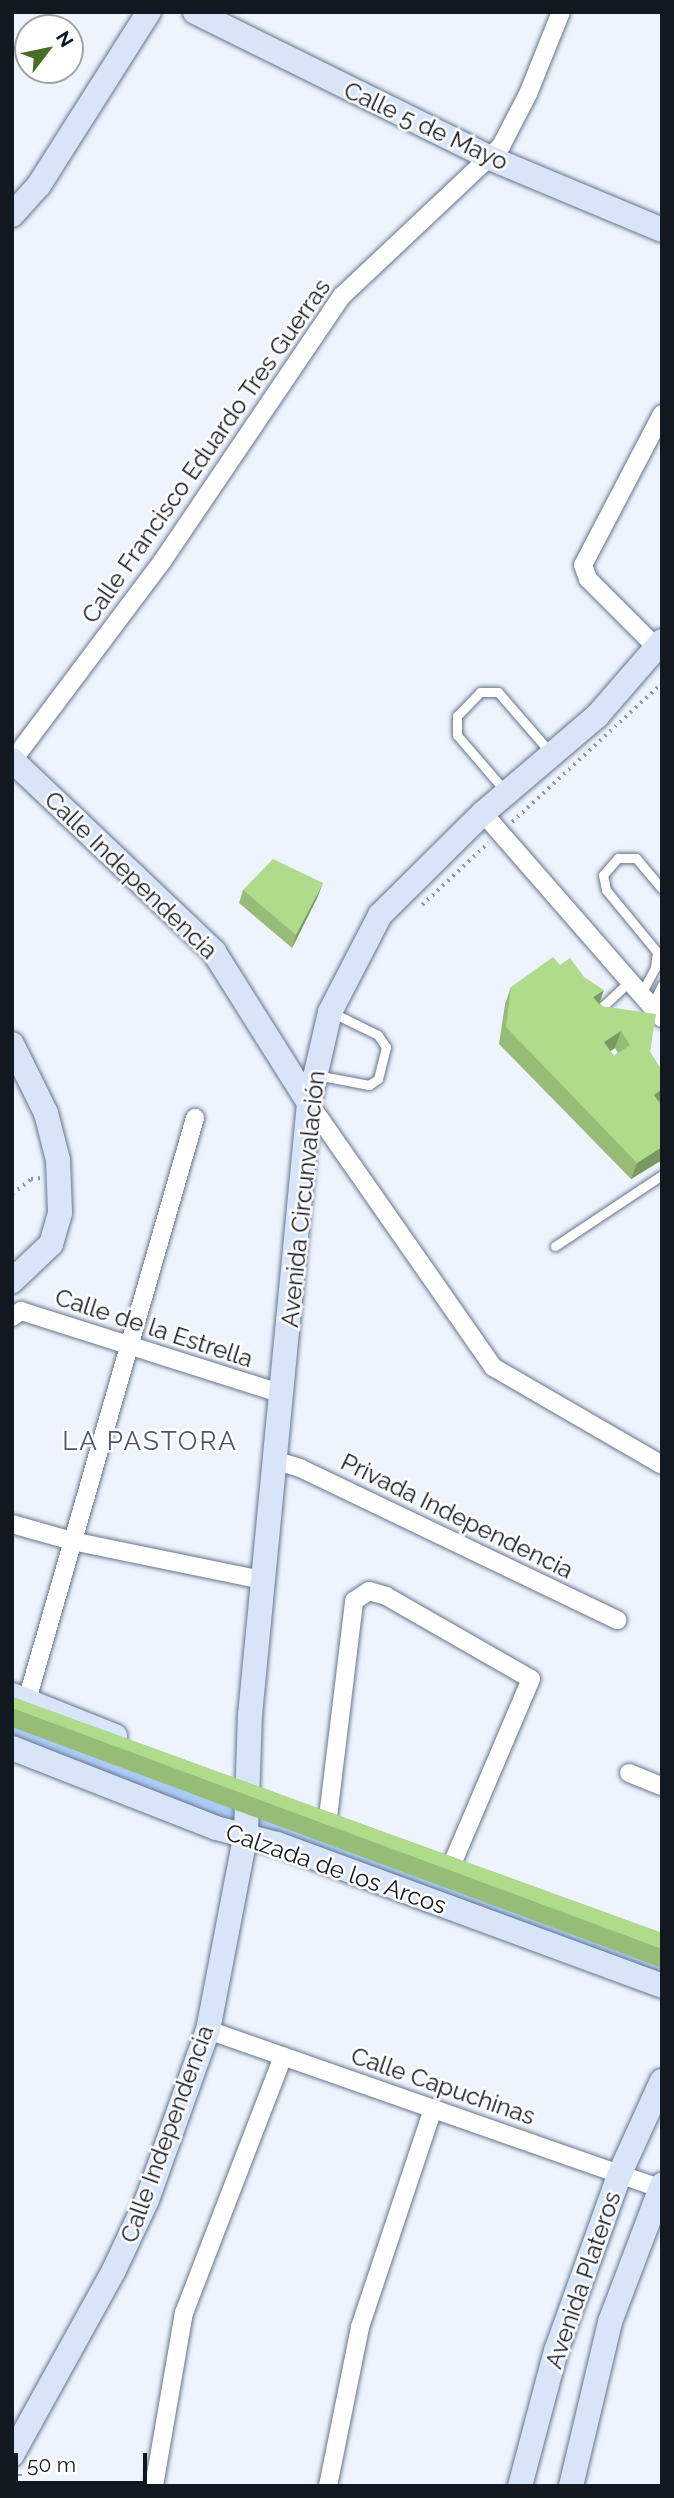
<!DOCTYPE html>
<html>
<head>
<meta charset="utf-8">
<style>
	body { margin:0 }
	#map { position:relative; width:674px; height:2498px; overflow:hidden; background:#edf4fe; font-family:Raleway,sans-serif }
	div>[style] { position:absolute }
	.green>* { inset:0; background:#accbf6 }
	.path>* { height:3.5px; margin-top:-1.75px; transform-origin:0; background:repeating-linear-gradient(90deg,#9097a0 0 2px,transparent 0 7px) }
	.roads { filter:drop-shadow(0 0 2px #66758b) drop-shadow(0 0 2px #66758b) }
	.lane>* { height:9px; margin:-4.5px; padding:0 4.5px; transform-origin:4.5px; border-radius:4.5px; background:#fff }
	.street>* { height:18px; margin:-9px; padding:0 9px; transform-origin:9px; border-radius:9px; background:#fff }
	.secondary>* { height:24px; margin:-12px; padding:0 12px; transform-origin:12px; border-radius:12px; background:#d8e5f8 }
	.wall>* { inset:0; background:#96bc78 }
	.shaded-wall>* { inset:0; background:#7a9961 }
	.building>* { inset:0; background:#afdb8b }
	span { translate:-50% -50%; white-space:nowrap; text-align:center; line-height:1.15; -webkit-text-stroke:5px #fff; paint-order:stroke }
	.street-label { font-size:24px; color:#121820 }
	.neighbourhood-label { font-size:26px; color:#48576b; letter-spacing:2px }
	.frame { position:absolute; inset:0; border:14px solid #121820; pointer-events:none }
	.north { position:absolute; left:14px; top:14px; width:70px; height:70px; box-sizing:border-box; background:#fff; border:2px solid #a0a3a6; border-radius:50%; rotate:58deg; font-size:19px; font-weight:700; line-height:28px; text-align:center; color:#121820 }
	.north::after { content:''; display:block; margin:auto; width:24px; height:32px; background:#486d26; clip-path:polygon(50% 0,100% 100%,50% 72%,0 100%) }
	.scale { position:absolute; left:14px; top:2453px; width:133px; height:32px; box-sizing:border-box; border:4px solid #121820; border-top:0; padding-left:9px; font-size:21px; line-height:24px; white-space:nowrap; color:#121820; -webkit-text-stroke:5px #fff; paint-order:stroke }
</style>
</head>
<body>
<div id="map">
	<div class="green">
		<i style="clip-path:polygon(12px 1708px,662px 1944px,662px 1976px,156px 1794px,12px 1734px)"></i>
	</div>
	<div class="path">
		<i style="left:512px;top:822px;width:205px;rotate:-42.8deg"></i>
		<i style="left:422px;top:905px;width:91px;rotate:-43.2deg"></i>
		<i style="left:12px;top:1194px;width:24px;rotate:-38deg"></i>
		<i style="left:31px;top:1179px;width:9px;rotate:-6deg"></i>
		<i style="left:20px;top:2474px;width:12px;rotate:85deg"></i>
	</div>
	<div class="roads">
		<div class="lane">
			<i style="left:506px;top:792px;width:75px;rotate:-130.7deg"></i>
			<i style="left:457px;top:735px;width:19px;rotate:-90deg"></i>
			<i style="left:457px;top:716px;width:33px;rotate:-46deg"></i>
			<i style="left:480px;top:692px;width:18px"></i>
			<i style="left:498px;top:692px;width:79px;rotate:49.1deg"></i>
			<i style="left:641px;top:994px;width:30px;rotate:-62deg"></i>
			<i style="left:655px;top:968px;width:16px;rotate:-83deg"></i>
			<i style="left:657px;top:952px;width:80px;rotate:-129.4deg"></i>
			<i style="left:606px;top:890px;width:15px;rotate:-101deg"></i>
			<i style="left:603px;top:875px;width:23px;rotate:-49deg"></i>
			<i style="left:618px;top:858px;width:18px"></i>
			<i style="left:636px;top:858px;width:40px;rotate:50deg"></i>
			<i style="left:652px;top:1006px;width:23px;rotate:-65deg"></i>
			<i style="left:602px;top:1007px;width:38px;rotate:-43deg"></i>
			<i style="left:316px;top:1075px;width:54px;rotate:10.7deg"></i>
			<i style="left:369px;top:1085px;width:11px;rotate:-34deg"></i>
			<i style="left:378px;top:1079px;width:33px;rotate:-76deg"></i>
			<i style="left:386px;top:1047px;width:14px;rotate:-124deg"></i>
			<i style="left:378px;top:1035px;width:52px;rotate:-153.9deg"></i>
			<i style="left:555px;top:1246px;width:128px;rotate:-33.6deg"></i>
		</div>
		<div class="street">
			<i style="left:662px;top:414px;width:170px;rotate:117.6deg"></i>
			<i style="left:583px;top:565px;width:15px;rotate:70deg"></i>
			<i style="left:588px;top:579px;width:105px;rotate:45deg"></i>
			<i style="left:13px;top:760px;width:250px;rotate:-53.1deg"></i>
			<i style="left:163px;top:560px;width:319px;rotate:-55.9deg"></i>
			<i style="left:342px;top:296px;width:219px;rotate:-43.3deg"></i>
			<i style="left:501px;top:146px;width:59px;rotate:-62.6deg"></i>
			<i style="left:528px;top:94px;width:88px;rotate:-68.1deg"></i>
			<i style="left:483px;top:813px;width:272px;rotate:48.9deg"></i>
			<i style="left:309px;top:1103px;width:322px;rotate:55.1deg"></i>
			<i style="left:493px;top:1367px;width:195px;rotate:30.1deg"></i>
			<i style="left:12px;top:1317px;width:11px;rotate:-34deg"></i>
			<i style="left:21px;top:1311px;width:274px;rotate:17.6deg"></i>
			<i style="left:274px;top:1460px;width:27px;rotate:17deg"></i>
			<i style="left:300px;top:1468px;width:352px;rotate:25.6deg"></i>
			<i style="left:12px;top:1524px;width:62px;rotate:15.8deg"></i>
			<i style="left:72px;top:1541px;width:194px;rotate:11.6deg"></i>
			<i style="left:27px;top:1700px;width:606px;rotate:-73.9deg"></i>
			<i style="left:629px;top:1773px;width:35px;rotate:22deg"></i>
			<i style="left:328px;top:1817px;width:218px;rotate:-83.1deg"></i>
			<i style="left:354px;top:1601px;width:18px;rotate:-34deg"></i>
			<i style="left:369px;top:1591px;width:18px;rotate:16deg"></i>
			<i style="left:386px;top:1596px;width:167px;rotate:29.8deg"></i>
			<i style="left:531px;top:1679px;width:199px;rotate:113.1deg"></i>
			<i style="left:208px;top:2030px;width:481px;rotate:19.3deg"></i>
			<i style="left:154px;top:2486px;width:176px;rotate:-80.2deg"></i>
			<i style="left:184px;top:2313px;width:275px;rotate:-68.9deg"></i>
			<i style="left:328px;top:2486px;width:162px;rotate:-78.6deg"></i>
			<i style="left:360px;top:2327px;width:230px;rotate:-71.5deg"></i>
		</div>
		<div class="secondary">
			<i style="left:195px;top:12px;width:329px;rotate:26.3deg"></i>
			<i style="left:490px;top:158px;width:186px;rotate:22.7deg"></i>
			<i style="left:12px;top:215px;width:40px;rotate:-48deg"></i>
			<i style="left:39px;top:185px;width:205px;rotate:-57.6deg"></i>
			<i style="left:12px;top:760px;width:279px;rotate:43.5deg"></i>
			<i style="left:214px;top:952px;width:178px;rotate:57.8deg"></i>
			<i style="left:12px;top:1044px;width:77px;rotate:63.8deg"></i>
			<i style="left:46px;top:1113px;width:49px;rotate:75.7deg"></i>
			<i style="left:58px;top:1160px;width:53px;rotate:87.8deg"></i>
			<i style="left:60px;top:1213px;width:32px;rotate:106deg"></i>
			<i style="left:51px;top:1244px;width:54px;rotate:136.5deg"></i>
			<i style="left:12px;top:1695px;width:111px;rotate:21.7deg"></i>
			<i style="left:12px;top:1748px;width:219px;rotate:21.4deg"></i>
			<i style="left:216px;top:1828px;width:63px;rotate:14.7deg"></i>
			<i style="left:277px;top:1844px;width:410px;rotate:20.2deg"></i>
			<i style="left:12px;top:2455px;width:211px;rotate:-61.1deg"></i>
			<i style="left:114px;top:2270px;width:77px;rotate:-64.8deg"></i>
			<i style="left:147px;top:2200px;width:181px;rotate:-70.3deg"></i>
			<i style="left:208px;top:2030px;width:201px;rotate:-79.1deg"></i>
			<i style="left:246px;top:1833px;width:118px;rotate:-88.1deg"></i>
			<i style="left:250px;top:1715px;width:615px;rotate:-84.49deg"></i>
			<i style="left:309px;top:1103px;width:93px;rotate:-77deg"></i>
			<i style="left:330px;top:1012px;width:109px;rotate:-62.7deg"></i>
			<i style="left:380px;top:915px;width:145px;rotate:-44.7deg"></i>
			<i style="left:483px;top:813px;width:150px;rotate:-40.4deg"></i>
			<i style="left:597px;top:716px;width:99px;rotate:-49.1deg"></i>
			<i style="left:520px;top:2486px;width:140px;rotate:-75.1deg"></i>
			<i style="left:556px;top:2351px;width:189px;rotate:-70.2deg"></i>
			<i style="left:620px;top:2173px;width:101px;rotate:-65.5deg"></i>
			<i style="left:571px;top:2486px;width:169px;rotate:-76.6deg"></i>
			<i style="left:610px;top:2322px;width:147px;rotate:-69.2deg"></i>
		</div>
	</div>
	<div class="wall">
		<i style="clip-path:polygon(243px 890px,318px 896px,292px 948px,239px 903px)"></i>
		<i style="clip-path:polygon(evenodd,511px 987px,599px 1003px,650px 1052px,662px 1071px,662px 1160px,631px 1179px,499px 1044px,505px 1004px,511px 987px,615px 1048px,618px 1053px,614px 1056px,610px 1051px,615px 1048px)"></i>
		<i style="clip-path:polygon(12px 1697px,662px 1933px,662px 1968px,12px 1727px)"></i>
	</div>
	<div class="shaded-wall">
		<i style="clip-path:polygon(323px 883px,318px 896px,292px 948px,296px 935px)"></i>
		<i style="clip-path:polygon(604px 990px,598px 1007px,593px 997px)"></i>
		<i style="clip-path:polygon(621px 1031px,615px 1048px,598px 1059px,604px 1042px)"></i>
		<i style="clip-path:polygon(662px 1089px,662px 1095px,658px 1104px,654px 1095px)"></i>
		<i style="clip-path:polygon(662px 1147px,662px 1160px,631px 1179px,637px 1163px)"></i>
	</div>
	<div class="building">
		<i style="clip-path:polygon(273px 859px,323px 883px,296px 935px,243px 890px)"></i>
		<i style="clip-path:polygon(evenodd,553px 957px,560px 965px,570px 958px,584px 977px,604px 990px,593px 997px,601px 1006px,656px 1014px,650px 1052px,662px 1071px,662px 1089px,654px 1095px,662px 1106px,662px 1147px,637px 1163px,506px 1027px,511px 987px,553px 957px,621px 1031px,630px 1045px,614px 1056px,604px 1042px,621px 1031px)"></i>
		<i style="clip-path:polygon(12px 1697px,662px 1933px,662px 1949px,12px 1708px)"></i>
	</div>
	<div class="street-label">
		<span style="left:426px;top:126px;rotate:25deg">Calle 5 de Mayo</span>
		<span style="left:206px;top:451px;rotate:-55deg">Calle Francisco Eduardo Tres Guerras</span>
		<span style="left:131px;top:875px;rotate:44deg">Calle Independencia</span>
		<span style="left:303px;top:1199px;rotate:-84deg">Avenida Circunvalación</span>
		<span style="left:154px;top:1328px;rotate:18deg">Calle de la Estrella</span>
		<span style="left:457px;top:1516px;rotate:26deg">Privada Independencia</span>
		<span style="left:336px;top:1869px;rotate:19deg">Calzada de los Arcos</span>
		<span style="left:443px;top:2086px;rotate:19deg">Calle Capuchinas</span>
		<span style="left:167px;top:2134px;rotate:-70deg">Calle Independencia</span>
		<span style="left:583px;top:2280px;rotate:-71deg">Avenida Plateros</span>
	</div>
	<div class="neighbourhood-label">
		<span style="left:150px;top:1442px">LA PASTORA</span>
	</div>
	<div class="frame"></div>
	<div class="north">N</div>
	<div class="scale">50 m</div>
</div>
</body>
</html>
